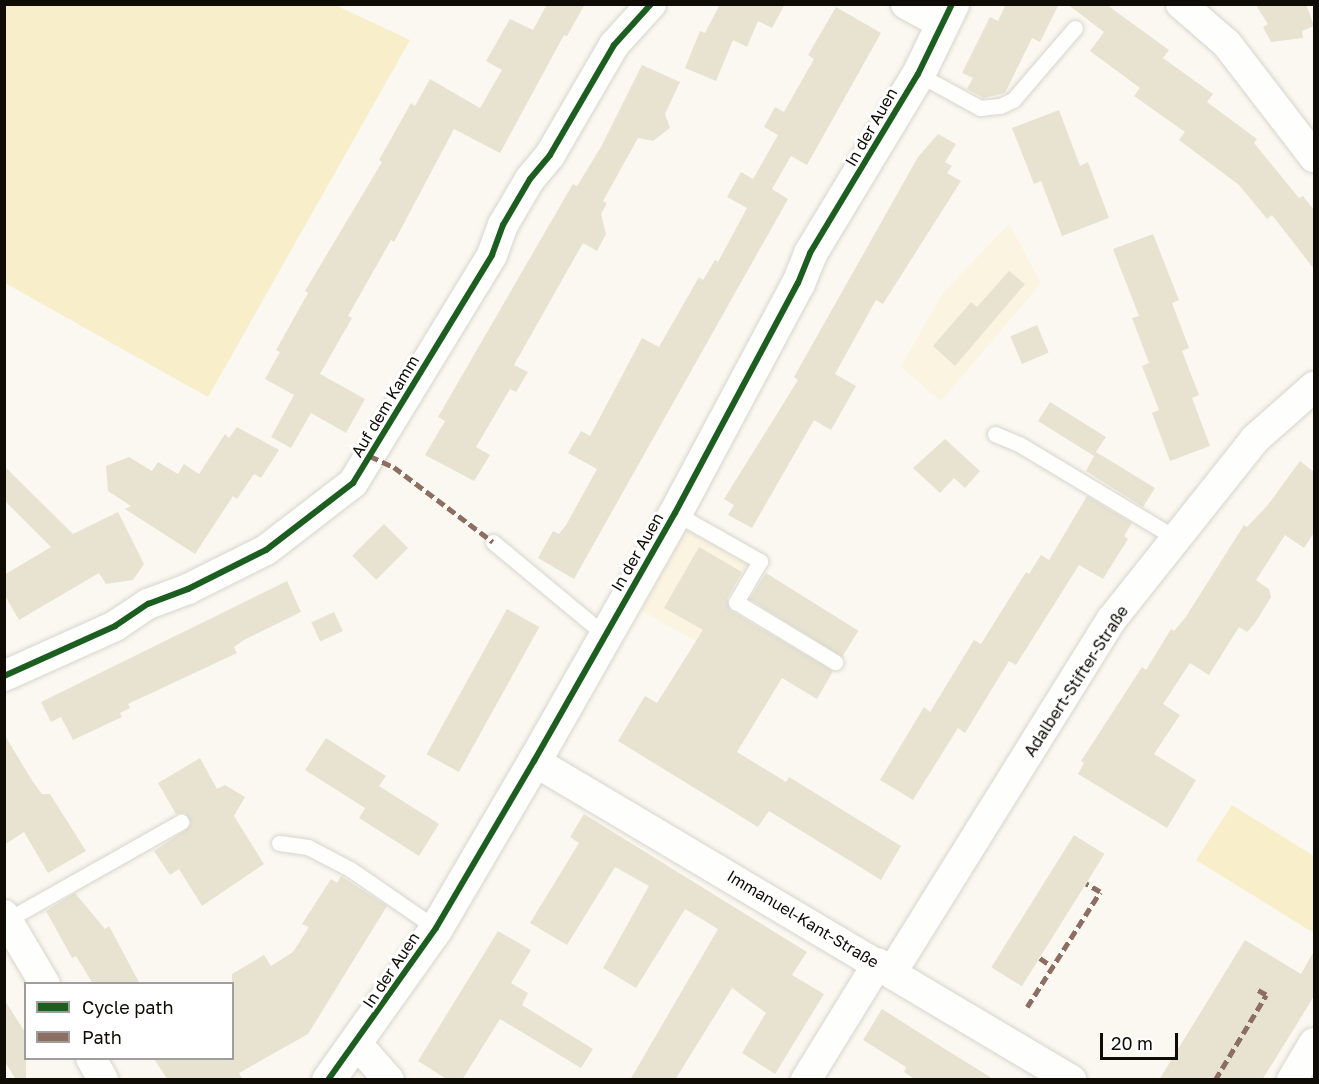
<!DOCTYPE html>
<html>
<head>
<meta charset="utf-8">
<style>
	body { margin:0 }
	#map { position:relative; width:1319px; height:1084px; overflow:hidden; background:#faf8f0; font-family:"Golos Text",sans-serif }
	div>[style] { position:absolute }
	.built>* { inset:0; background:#faf4e0 }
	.green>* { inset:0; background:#f8eeca }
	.building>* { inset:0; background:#e8e3d1; transform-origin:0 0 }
	.roads { filter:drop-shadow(0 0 2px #d7d5cd) drop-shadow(0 0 2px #d7d5cd) }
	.service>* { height:15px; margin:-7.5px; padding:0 7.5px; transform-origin:7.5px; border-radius:7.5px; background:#fefefd }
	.minor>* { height:30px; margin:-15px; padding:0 15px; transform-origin:15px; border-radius:15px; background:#fefefd }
	.tertiary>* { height:33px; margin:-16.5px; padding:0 16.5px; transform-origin:16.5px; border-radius:16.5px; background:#fefefd }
	.quiet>* { height:4.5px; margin-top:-2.25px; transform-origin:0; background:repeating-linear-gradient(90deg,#8d6e63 0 9px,transparent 0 13.5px) }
	.cycleway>* { height:6px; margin:-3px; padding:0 3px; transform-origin:3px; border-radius:3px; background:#1b5e20 }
	span { translate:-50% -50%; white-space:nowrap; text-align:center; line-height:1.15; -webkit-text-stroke:6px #fff; paint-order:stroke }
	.street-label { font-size:16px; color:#0e0c05 }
	.frame { position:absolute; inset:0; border:6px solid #0e0c05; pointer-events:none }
	.legend { position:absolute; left:24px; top:982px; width:210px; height:78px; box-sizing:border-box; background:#fff; border:2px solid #9f9e9b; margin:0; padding:8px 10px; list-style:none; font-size:18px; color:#0e0c05 }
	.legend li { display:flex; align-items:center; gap:12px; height:30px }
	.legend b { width:30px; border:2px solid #9f9e9b }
	.scale { position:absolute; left:1100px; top:1033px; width:78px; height:27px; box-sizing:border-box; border:3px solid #0e0c05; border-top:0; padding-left:8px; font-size:18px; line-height:21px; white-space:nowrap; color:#0e0c05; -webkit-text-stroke:4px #fff; paint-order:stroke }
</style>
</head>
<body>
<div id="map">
	<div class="built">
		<i style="clip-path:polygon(1009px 224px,1041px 283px,941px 401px,901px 367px,943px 293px)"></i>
		<i style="clip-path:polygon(688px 526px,749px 561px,708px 634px,696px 641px,641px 610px)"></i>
	</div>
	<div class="green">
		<i style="clip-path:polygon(5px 4px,335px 5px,410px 40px,208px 397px,5px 283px)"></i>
		<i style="clip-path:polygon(1232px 805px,1314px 856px,1314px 933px,1196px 860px)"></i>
	</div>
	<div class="building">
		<i style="clip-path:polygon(547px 4px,585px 4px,567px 36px,564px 35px,500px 153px,454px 129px,394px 242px,391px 240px,348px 316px,352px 318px,320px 374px,365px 399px,346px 433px,311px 413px,291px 448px,271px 437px,294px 395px,265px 379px,280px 352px,276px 350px,308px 293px,305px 291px,382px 162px,379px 160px,411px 103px,415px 106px,430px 79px,480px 108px,502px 70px,486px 61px,510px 19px,533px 30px)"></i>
		<i style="clip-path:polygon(720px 4px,785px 4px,772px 28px,758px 21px,747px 47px,733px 40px,716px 81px,685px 68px,700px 31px,705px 33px)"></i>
		<i style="clip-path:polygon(1006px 4px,1059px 4px,1040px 42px,1032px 38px,1005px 93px,984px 98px,967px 89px,973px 78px,962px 73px,990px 17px,998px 21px)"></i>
		<i style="clip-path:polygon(1067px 4px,1106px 4px,1118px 13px,1169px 50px,1163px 58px,1213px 94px,1207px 102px,1257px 139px,1254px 143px,1299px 198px,1303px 196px,1314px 210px,1314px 269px,1272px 215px,1267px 219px,1239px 185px,1179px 140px,1185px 132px,1134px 96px,1140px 88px,1090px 51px,1104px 32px)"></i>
		<i style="clip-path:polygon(1255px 4px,1306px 4px,1314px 26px,1302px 31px,1303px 38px,1271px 42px,1263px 27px,1268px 24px)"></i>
		<i style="clip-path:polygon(836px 7px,881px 33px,807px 165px,791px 156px,772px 189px,788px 199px,574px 579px,538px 558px,553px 531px,559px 534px,566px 525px,597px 469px,568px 453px,581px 431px,590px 436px,642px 338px,659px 347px,699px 277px,703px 280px,715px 260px,718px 262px,747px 208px,727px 197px,741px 172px,753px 179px,778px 135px,764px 127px,775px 107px,784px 112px,814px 59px,808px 55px)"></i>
		<i style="clip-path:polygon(642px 65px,680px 82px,665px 114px,670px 128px,653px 141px,638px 138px,603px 201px,607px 203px,601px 214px,606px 234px,597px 251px,583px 243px,514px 365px,528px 372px,516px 392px,510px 389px,476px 447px,490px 455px,474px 481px,425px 455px,445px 421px,438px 417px,567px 194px,573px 184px,577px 186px,601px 147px)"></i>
		<i style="clip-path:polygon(1059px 110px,1080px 166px,1088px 162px,1109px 218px,1062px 236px,1041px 181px,1034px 184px,1012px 128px)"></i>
		<i style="clip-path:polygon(938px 134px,956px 144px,945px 162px,952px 166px,947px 173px,961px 181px,883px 304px,876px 300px,835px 374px,856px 386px,831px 430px,814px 420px,752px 528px,728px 515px,734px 505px,724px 499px,798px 380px,794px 377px,918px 157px)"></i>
		<i style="clip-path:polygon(1153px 234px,1179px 300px,1172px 303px,1189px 348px,1182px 351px,1199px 395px,1192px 398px,1210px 446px,1170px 461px,1152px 413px,1159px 410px,1142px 366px,1149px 363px,1132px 318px,1139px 316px,1113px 249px)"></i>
		<i style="clip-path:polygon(1009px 271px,1025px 284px,955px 366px,933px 346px,971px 302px,977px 307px)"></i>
		<i style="left:1037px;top:325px;width:30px;height:29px;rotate:67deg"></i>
		<i style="clip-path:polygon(1050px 402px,1106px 437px,1096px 452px,1155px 488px,1143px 507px,1086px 471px,1094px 456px,1038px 421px)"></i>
		<i style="clip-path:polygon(237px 427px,279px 450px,261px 478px,254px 474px,237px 499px,233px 496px,195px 554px,125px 509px,131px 506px,108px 491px,106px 466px,129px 457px,152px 471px,158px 462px,178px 474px,184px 464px,199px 474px,225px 434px,229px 438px)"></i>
		<i style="clip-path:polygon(945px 439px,980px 471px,965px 488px,954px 478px,940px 493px,913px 468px)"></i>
		<i style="clip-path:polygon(1300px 461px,1314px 472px,1314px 533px,1304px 548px,1285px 535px,1256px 580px,1269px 589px,1271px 597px,1255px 623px,1247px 632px,1239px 627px,1209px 675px,1190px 663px,1163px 704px,1180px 715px,1154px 754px,1196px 780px,1167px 828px,1078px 774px,1084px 763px,1081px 761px,1142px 667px,1146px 670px,1171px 629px,1174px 631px,1185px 618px,1244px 525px,1247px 527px,1267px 506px)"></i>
		<i style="clip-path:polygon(4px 466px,73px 534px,118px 512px,144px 564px,133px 580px,106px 584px,99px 573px,19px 620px,4px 594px,4px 575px,51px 547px,4px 500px)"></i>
		<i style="clip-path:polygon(1087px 496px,1132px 523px,1124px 536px,1128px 539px,1103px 579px,1079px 565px,1016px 665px,1009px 661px,965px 733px,958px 728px,913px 800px,880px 780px,924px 707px,930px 712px,974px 640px,981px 644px,1026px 572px,1029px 574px,1041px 555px,1049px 560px)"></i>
		<i style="left:384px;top:524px;width:34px;height:45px;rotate:45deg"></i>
		<i style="clip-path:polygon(699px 547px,742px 572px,727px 598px,730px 610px,833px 671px,817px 699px,782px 678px,737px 752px,786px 782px,789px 777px,901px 846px,881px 880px,769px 811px,758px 827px,618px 741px,645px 696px,657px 703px,703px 630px,664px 608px)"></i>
		<i style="left:766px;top:573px;width:109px;height:31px;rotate:32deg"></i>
		<i style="clip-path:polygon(287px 581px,301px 612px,244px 640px,234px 647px,237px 653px,128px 704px,130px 708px,120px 713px,122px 717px,73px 740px,61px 717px,51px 722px,41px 702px)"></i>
		<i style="left:507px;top:609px;width:37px;height:166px;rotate:29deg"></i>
		<i style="left:334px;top:612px;width:21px;height:25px;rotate:65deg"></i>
		<i style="clip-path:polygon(4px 734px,33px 782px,42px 794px,50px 794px,86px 851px,48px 873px,24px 832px,4px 845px)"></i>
		<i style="clip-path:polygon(326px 738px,386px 776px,379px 786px,439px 824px,419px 856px,359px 818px,365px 808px,305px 770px)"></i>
		<i style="clip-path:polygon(200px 758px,217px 789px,225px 785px,245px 797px,234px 816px,264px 864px,202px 906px,179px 869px,170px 875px,154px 851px,186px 830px,191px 823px,185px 813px,176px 814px,158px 783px)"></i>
		<i style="clip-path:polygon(584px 814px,807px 952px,792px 975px,824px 994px,775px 1074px,742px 1053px,766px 1013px,732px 988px,675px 1080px,630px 1080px,718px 929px,685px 909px,636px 988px,603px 968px,649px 886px,615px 867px,567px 945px,530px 923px,579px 843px,570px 837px)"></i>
		<i style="left:1074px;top:835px;width:36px;height:156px;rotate:32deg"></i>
		<i style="clip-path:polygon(341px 876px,387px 906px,308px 1034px,239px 1073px,243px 1080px,168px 1080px,154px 1059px,232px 1059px,232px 974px,264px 955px,271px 966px,293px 952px,309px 927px,302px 924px,315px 904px,331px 879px,337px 883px)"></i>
		<i style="clip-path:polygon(75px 893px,105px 929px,109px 926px,140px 984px,93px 984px,76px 956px,72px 958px,46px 911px)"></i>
		<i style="clip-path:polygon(498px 931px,531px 950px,511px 983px,528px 993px,522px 1005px,593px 1049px,581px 1068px,500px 1019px,462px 1080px,448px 1080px,418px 1061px)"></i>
		<i style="clip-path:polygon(1245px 940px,1301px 974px,1314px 951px,1314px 996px,1297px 1024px,1262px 1080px,1159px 1080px)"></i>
		<i style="clip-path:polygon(4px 999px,26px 1034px,26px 1080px,16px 1080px,4px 1060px)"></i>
		<i style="clip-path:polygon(882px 1009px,945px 1049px,995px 1080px,916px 1080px,904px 1072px,906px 1067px,863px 1040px)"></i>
	</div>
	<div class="roads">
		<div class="service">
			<i style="left:918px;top:74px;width:71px;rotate:28.7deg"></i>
			<i style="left:980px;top:108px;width:20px;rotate:-6deg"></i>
			<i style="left:1000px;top:106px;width:14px;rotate:-25deg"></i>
			<i style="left:1013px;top:100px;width:95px;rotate:-49.3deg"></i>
			<i style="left:995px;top:434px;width:26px;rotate:23deg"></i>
			<i style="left:1019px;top:444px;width:184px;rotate:31deg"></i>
			<i style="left:675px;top:513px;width:98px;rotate:29.5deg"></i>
			<i style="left:760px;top:561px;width:48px;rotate:120.3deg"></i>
			<i style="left:736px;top:602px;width:116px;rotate:31.2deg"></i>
			<i style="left:493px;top:542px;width:146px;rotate:39.7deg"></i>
			<i style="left:279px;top:843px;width:29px;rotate:8deg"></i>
			<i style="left:308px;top:847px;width:47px;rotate:27.6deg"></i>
			<i style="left:350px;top:869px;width:104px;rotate:34.5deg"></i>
			<i style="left:7px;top:920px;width:200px;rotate:-29.4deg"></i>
		</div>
		<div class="minor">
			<i style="left:906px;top:4px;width:42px;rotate:28.4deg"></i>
			<i style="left:1181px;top:4px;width:61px;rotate:41deg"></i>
			<i style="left:1227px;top:44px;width:143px;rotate:52.4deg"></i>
			<i style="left:4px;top:676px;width:122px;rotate:-24.2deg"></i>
			<i style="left:115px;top:626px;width:40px;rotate:-34deg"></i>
			<i style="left:148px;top:604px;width:43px;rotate:-20.6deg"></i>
			<i style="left:188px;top:589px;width:87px;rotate:-26.6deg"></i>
			<i style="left:266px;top:550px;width:110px;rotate:-37.6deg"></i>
			<i style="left:353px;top:483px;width:267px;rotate:-58.6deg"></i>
			<i style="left:492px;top:255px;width:32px;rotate:-70deg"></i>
			<i style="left:503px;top:225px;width:53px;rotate:-59.6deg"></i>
			<i style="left:530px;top:179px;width:31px;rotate:-50deg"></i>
			<i style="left:550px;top:155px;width:127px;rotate:-59.8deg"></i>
			<i style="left:614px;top:45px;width:55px;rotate:-47.9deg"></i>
			<i style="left:534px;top:761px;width:625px;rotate:30.71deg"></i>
			<i style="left:4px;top:915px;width:80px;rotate:59.3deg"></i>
			<i style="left:892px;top:972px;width:416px;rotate:-58.1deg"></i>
			<i style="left:1112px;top:619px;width:230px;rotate:-51.5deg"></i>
			<i style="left:1255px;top:439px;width:79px;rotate:-41.4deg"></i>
			<i style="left:357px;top:1044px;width:48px;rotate:48.4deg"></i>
			<i style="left:91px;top:1058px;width:25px;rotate:61deg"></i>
			<i style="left:806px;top:1080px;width:137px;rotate:-58.4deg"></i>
			<i style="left:1292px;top:1080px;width:43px;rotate:-59.3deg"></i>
		</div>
		<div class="tertiary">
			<i style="left:328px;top:1080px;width:186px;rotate:-54.6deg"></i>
			<i style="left:436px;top:928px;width:194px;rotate:-59.6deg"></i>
			<i style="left:534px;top:761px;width:285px;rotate:-60.4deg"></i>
			<i style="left:675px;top:513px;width:261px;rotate:-61.9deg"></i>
			<i style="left:798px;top:283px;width:32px;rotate:-68deg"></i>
			<i style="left:810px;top:253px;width:209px;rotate:-58.9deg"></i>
			<i style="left:918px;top:74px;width:78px;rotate:-64.1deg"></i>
		</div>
	</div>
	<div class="quiet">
		<i style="left:370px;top:456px;width:26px;rotate:25deg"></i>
		<i style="left:394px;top:467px;width:124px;rotate:37.1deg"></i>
		<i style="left:1040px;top:958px;width:16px;rotate:35deg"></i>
		<i style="left:1027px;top:1007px;width:136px;rotate:-57.6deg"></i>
		<i style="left:1100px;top:892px;width:16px;rotate:-150deg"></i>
		<i style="left:1215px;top:1080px;width:99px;rotate:-59deg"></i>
		<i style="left:1266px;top:995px;width:10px;rotate:-151deg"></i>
	</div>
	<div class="cycleway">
		<i style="left:4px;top:676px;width:122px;rotate:-24.2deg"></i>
		<i style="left:115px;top:626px;width:40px;rotate:-34deg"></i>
		<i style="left:148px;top:604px;width:43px;rotate:-20.6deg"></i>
		<i style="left:188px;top:589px;width:87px;rotate:-26.6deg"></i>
		<i style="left:266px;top:550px;width:110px;rotate:-37.6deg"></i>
		<i style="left:353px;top:483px;width:267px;rotate:-58.6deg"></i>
		<i style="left:492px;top:255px;width:32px;rotate:-70deg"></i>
		<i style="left:503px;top:225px;width:53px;rotate:-59.6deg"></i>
		<i style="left:530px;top:179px;width:31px;rotate:-50deg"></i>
		<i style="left:550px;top:155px;width:127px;rotate:-59.8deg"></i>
		<i style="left:614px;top:45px;width:55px;rotate:-47.9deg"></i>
		<i style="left:328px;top:1080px;width:186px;rotate:-54.6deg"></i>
		<i style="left:436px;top:928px;width:194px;rotate:-59.6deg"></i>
		<i style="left:534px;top:761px;width:285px;rotate:-60.4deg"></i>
		<i style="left:675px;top:513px;width:261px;rotate:-61.9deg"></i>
		<i style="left:798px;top:283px;width:32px;rotate:-68deg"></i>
		<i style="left:810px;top:253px;width:209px;rotate:-58.9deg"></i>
		<i style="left:918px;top:74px;width:78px;rotate:-64.1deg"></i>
	</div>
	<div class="street-label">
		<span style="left:871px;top:127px;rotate:-60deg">In der Auen</span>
		<span style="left:385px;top:406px;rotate:-59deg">Auf dem Kamm</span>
		<span style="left:637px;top:552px;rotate:-60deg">In der Auen</span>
		<span style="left:1076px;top:681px;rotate:-57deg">Adalbert-Stifter-Straße</span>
		<span style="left:803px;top:919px;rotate:31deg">Immanuel-Kant-Straße</span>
		<span style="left:391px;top:970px;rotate:-56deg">In der Auen</span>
	</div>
	<div class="frame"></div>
	<ul class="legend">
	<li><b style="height:8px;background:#1b5e20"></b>Cycle path</li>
	<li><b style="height:8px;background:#8d6e63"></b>Path</li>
	</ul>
	<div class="scale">20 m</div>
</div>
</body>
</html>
